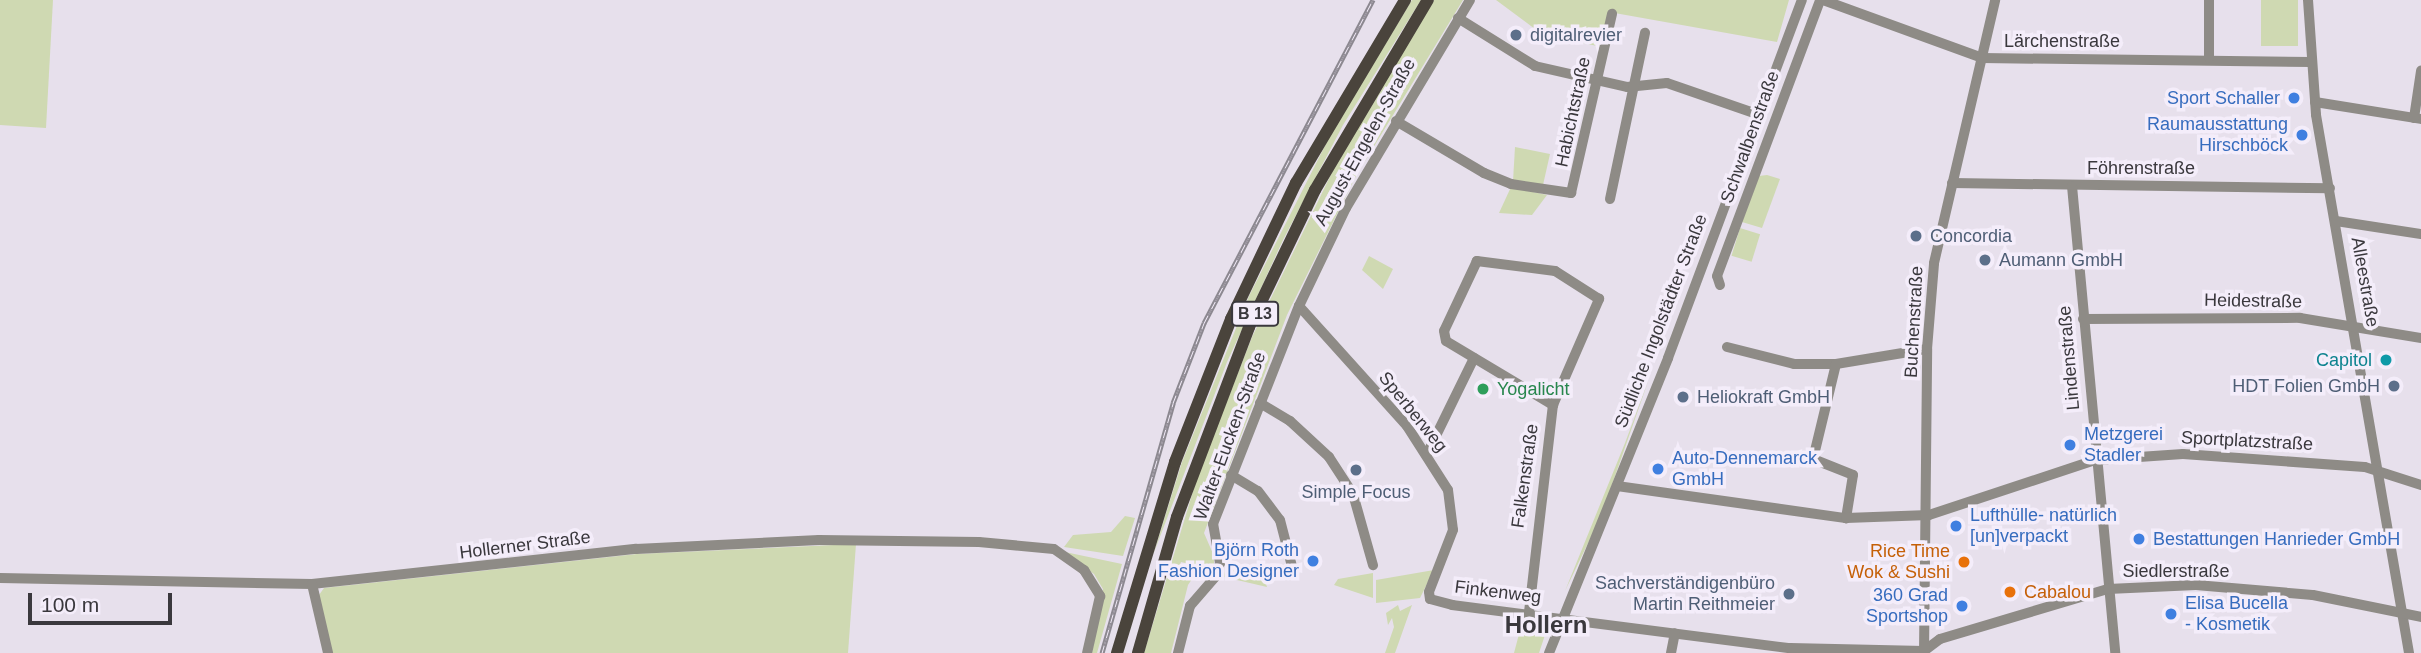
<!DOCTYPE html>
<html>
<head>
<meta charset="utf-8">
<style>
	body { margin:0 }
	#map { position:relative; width:2421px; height:653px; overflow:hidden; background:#e7e0ec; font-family:Helvetica,sans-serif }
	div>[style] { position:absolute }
	.green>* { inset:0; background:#cfd9b2; transform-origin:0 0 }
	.minor>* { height:10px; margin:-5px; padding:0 5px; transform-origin:5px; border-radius:5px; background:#8e8b86 }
	.major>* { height:12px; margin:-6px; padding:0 6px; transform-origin:6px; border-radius:6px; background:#4a443c }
	.rail>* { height:5px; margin-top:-2.5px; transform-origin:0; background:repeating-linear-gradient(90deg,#f4edfa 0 8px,#8c8890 0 16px); box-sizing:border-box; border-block:2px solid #8c8890 }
	.dots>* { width:19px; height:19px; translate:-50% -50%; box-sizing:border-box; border:4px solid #f4edfa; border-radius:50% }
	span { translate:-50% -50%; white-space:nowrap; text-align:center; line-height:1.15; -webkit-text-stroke:7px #f4edfa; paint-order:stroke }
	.shield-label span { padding:2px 5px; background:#f4edfa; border:2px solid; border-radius:5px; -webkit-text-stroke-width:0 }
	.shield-label { font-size:16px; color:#3a383d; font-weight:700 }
	.service-label { font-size:18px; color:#4e5e75 }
	.left { translate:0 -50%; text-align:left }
	.right { translate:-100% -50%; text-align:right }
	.street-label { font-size:18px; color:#3a383d }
	.shop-label { font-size:18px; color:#366cbe }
	.culture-label { font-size:18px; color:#0d838f }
	.leisure-label { font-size:18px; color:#27864d }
	.food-label { font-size:18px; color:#c56008 }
	.district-label { font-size:24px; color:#3a383d; font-weight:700 }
	.scale { position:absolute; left:28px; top:593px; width:144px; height:32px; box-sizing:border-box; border:4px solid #3a383d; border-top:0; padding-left:9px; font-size:21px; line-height:24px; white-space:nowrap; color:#3a383d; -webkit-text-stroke:5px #f4edfa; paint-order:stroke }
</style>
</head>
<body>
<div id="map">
	<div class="green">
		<i style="clip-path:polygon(0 0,53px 0,46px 128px,0 125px)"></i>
		<i style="clip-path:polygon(1412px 0,1421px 0,1343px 125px,1283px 240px,1227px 362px,1153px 555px,1182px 462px,1249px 296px,1335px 126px)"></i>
		<i style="clip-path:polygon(1434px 0,1463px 0,1356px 176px,1287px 315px,1204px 533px,1214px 556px,1214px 570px,1181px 562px,1178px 570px,1196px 573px,1188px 585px,1171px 653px,1144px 653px,1198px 475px,1252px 337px,1340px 156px)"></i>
		<i style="clip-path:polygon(1496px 0,1789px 0,1777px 42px,1609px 12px,1602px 47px,1554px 37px,1535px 43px,1539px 32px)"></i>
		<i style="left:2261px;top:0;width:37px;height:46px"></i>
		<i style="clip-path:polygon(1515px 147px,1550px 154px,1543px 185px,1513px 181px)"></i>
		<i style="clip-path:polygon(1767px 175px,1780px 179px,1762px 228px,1742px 222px,1759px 176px)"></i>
		<i style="clip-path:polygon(1511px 187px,1547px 195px,1532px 215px,1499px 213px)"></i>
		<i style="left:1740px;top:228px;width:21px;height:29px;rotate:17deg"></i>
		<i style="clip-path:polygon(1369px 256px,1393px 269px,1383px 289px,1362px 270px)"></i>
		<i style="clip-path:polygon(1649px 379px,1601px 516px,1565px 591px,1625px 443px)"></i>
		<i style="clip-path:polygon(1125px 516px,1135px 518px,1123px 556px,1064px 547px,1073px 535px,1111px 532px)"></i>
		<i style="clip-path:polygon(856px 544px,848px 653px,331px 653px,319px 595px,324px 588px,637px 554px)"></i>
		<i style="clip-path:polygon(1065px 552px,1122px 564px,1097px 653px,1092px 653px,1103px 589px,1094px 574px)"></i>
		<i style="clip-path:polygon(1260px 566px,1267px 587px,1224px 577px,1225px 571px)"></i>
		<i style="clip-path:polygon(1434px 570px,1420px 598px,1376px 603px,1376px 580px)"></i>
		<i style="clip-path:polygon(1373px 573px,1373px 598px,1334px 585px,1338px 579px)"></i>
		<i style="clip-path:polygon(1398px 605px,1400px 611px,1412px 605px,1395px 653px,1385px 653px,1394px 627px,1392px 618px,1388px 625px,1386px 613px)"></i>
		<i style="clip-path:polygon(1523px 619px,1548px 626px,1539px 653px,1514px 653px)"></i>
	</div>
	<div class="minor">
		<i style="left:1823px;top:0;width:169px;rotate:20deg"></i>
		<i style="left:1982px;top:58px;width:329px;rotate:0.7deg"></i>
		<i style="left:2308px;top:0;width:115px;rotate:86deg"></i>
		<i style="left:2316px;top:115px;width:546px;rotate:80.19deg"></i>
		<i style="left:1458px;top:18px;width:91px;rotate:31.9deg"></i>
		<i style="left:1535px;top:66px;width:94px;rotate:12.9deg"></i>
		<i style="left:1627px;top:87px;width:40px;rotate:-5.7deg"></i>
		<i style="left:1667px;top:83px;width:95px;rotate:19deg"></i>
		<i style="left:2209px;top:58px;width:58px;rotate:-90deg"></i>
		<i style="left:2315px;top:102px;width:107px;rotate:9.1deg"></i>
		<i style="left:2414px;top:118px;width:48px;rotate:-81.5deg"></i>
		<i style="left:1396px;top:121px;width:102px;rotate:30.6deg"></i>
		<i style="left:1484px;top:173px;width:29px;rotate:22deg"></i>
		<i style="left:1511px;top:184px;width:61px;rotate:8.5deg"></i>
		<i style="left:1571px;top:193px;width:184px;rotate:-77.1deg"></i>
		<i style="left:1952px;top:183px;width:378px;rotate:0.8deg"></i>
		<i style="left:2072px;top:186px;width:469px;rotate:84.7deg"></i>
		<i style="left:1610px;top:199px;width:170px;rotate:-78.1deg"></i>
		<i style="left:2336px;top:221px;width:86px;rotate:8.7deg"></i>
		<i style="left:1720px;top:285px;width:9px;rotate:-108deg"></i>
		<i style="left:1717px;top:276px;width:295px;rotate:-69.5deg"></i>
		<i style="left:1299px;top:306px;width:161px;rotate:48deg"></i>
		<i style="left:1407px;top:426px;width:76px;rotate:57.4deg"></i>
		<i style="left:1448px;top:490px;width:40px;rotate:82.9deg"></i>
		<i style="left:1453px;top:530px;width:66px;rotate:111.2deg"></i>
		<i style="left:1429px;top:592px;width:7px;rotate:82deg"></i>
		<i style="left:1430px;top:599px;width:23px;rotate:15deg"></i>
		<i style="left:1452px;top:605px;width:341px;rotate:7.3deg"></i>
		<i style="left:1790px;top:648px;width:134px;rotate:1.3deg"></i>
		<i style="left:1924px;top:651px;width:20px;rotate:-37deg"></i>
		<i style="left:1940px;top:639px;width:175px;rotate:-16.6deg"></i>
		<i style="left:2108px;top:589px;width:88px;rotate:-2.6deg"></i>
		<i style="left:2196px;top:585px;width:117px;rotate:4.9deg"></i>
		<i style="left:2313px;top:595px;width:110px;rotate:11.5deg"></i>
		<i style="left:2083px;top:319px;width:217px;rotate:-0.3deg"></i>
		<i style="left:2300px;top:318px;width:123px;rotate:9.4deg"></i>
		<i style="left:1727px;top:347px;width:69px;rotate:14.2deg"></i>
		<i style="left:1794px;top:364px;width:42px"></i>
		<i style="left:1836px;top:364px;width:92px;rotate:-9.4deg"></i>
		<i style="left:1836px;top:364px;width:98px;rotate:103.6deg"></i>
		<i style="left:1813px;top:459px;width:43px;rotate:21.8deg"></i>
		<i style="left:1853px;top:475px;width:44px;rotate:99.2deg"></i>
		<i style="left:1260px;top:403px;width:35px;rotate:31deg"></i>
		<i style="left:1290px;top:421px;width:53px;rotate:42.7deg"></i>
		<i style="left:1329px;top:457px;width:44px;rotate:57deg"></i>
		<i style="left:1353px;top:494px;width:74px;rotate:74.3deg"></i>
		<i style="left:1427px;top:454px;width:107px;rotate:-63.9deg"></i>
		<i style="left:1231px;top:475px;width:31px;rotate:31deg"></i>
		<i style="left:1258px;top:491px;width:36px;rotate:53deg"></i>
		<i style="left:1280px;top:520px;width:56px;rotate:75.5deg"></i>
		<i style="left:1617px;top:486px;width:231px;rotate:8deg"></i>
		<i style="left:1846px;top:518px;width:83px;rotate:-2.1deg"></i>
		<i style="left:1929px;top:515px;width:175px;rotate:-18.3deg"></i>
		<i style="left:2095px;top:460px;width:88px;rotate:-3.9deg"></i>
		<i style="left:2183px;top:454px;width:182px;rotate:4.1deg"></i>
		<i style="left:2365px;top:467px;width:59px;rotate:17.8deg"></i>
		<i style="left:0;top:578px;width:312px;rotate:1.1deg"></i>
		<i style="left:312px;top:584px;width:326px;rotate:-6.2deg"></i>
		<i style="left:636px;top:549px;width:183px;rotate:-2.8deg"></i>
		<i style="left:819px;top:540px;width:160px;rotate:0.7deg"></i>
		<i style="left:979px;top:542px;width:75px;rotate:5.3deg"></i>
		<i style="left:1054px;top:549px;width:37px;rotate:35deg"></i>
		<i style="left:1084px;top:570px;width:31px;rotate:58deg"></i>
		<i style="left:1100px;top:596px;width:58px;rotate:102.8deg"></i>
		<i style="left:312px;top:584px;width:71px;rotate:76.9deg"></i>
		<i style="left:1529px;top:612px;width:208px;rotate:-83.4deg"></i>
		<i style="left:1553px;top:405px;width:116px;rotate:-66.5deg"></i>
		<i style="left:1599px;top:299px;width:52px;rotate:-147.5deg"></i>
		<i style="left:1555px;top:271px;width:79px;rotate:-172.7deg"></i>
		<i style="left:1477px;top:261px;width:77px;rotate:115.2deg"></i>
		<i style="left:1444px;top:331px;width:10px;rotate:79deg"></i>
		<i style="left:1446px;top:341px;width:125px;rotate:30.9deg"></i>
		<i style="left:1178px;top:653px;width:49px;rotate:-75.7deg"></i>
		<i style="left:1190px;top:606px;width:38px;rotate:-49deg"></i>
		<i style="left:1215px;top:577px;width:15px;rotate:-70deg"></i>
		<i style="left:1220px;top:563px;width:40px;rotate:-100deg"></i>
		<i style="left:1213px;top:524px;width:234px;rotate:-68.5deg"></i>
		<i style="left:1299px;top:306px;width:109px;rotate:-64.4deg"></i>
		<i style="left:1346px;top:208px;width:242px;rotate:-59.2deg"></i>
		<i style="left:1549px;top:653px;width:318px;rotate:-68deg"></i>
		<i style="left:1668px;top:358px;width:382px;rotate:-69.5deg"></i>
		<i style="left:1671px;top:653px;width:20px;rotate:-79deg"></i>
		<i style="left:1924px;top:653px;width:304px;rotate:-89.4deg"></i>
		<i style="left:1927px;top:349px;width:86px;rotate:-85.3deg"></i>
		<i style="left:1934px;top:263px;width:270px;rotate:-76.9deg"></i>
	</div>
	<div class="major">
		<i style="left:1117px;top:653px;width:200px;rotate:-73.1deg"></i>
		<i style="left:1175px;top:462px;width:154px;rotate:-68.6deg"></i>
		<i style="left:1231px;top:319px;width:151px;rotate:-64.5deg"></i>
		<i style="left:1296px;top:183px;width:213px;rotate:-59.2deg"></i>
		<i style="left:1138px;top:653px;width:141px;rotate:-74deg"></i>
		<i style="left:1177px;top:517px;width:203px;rotate:-69.2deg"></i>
		<i style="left:1249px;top:327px;width:152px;rotate:-64.3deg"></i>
		<i style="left:1315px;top:190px;width:221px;rotate:-59.3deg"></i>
	</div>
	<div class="rail">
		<i style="left:1102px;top:653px;width:260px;rotate:-74.1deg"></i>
		<i style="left:1173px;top:403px;width:86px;rotate:-68.8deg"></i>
		<i style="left:1204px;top:323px;width:365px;rotate:-62.4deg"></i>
	</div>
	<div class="dots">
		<i style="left:1516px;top:35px;background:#5c6f8a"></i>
		<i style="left:2294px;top:98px;background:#3f7fe0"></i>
		<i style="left:2302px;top:135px;background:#3f7fe0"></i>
		<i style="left:1916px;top:236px;background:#5c6f8a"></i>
		<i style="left:1985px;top:260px;background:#5c6f8a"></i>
		<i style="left:2386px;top:360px;background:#0f9aa8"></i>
		<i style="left:2394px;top:386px;background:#5c6f8a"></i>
		<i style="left:1483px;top:389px;background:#2e9e5b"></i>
		<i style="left:1683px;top:397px;background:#5c6f8a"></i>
		<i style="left:2070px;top:445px;background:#3f7fe0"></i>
		<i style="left:1658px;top:469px;background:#3f7fe0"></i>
		<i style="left:1356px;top:470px;background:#5c6f8a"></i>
		<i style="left:1956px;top:526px;background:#3f7fe0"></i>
		<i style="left:2139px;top:539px;background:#3f7fe0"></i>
		<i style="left:1313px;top:561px;background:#3f7fe0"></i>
		<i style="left:1964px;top:562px;background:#e8710a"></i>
		<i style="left:2010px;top:592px;background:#e8710a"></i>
		<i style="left:1789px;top:594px;background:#5c6f8a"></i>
		<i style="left:1962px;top:606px;background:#3f7fe0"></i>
		<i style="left:2171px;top:614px;background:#3f7fe0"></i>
	</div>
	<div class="shield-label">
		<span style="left:1255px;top:314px">B 13</span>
	</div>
	<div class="service-label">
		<span class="left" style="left:1530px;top:35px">digitalrevier</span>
		<span class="left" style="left:1930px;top:236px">Concordia</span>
		<span class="left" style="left:1999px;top:260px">Aumann GmbH</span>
		<span class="right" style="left:2380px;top:386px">HDT Folien GmbH</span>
		<span class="left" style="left:1697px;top:397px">Heliokraft GmbH</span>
		<span style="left:1356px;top:492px">Simple Focus</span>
		<span class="right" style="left:1775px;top:594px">Sachverständigenbüro<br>Martin Reithmeier</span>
	</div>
	<div class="street-label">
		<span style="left:2062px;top:41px">Lärchenstraße</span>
		<span style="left:1573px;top:112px;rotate:-78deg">Habichtstraße</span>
		<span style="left:1750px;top:137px;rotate:-70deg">Schwalbenstraße</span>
		<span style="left:1365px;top:142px;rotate:-61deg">August-Engelen-Straße</span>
		<span style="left:2141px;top:168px">Föhrenstraße</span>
		<span style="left:2365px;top:282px;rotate:80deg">Alleestraße</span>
		<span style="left:2253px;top:301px;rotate:1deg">Heidestraße</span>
		<span style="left:1661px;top:321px;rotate:-69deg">Südliche Ingolstädter Straße</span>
		<span style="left:1914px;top:322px;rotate:-87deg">Buchenstraße</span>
		<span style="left:2069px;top:358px;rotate:-95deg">Lindenstraße</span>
		<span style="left:1413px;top:412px;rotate:51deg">Sperberweg</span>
		<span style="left:1230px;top:436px;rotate:-70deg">Walter-Eucken-Straße</span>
		<span style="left:2247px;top:441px;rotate:3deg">Sportplatzstraße</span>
		<span style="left:1525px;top:476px;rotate:-82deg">Falkenstraße</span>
		<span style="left:525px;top:545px;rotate:-7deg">Hollerner Straße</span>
		<span style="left:2176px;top:571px">Siedlerstraße</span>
		<span style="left:1498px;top:592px;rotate:7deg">Finkenweg</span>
	</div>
	<div class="shop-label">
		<span class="right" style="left:2280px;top:98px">Sport Schaller</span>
		<span class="right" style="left:2288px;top:135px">Raumausstattung<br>Hirschböck</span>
		<span class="left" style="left:2084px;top:445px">Metzgerei<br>Stadler</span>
		<span class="left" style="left:1672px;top:469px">Auto-Dennemarck<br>GmbH</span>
		<span class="left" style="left:1970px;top:526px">Lufthülle- natürlich<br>[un]verpackt</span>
		<span class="left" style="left:2153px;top:539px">Bestattungen Hanrieder GmbH</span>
		<span class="right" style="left:1299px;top:561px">Björn Roth<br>Fashion Designer</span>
		<span class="right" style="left:1948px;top:606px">360 Grad<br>Sportshop</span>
		<span class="left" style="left:2185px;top:614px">Elisa Bucella<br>- Kosmetik</span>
	</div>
	<div class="culture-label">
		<span class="right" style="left:2372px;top:360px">Capitol</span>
	</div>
	<div class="leisure-label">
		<span class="left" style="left:1497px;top:389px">Yogalicht</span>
	</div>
	<div class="food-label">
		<span class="right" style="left:1950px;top:562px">Rice Time<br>Wok &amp; Sushi</span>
		<span class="left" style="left:2024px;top:592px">Cabalou</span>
	</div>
	<div class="district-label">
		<span style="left:1546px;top:625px">Hollern</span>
	</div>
	<div class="scale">100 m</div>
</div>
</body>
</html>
